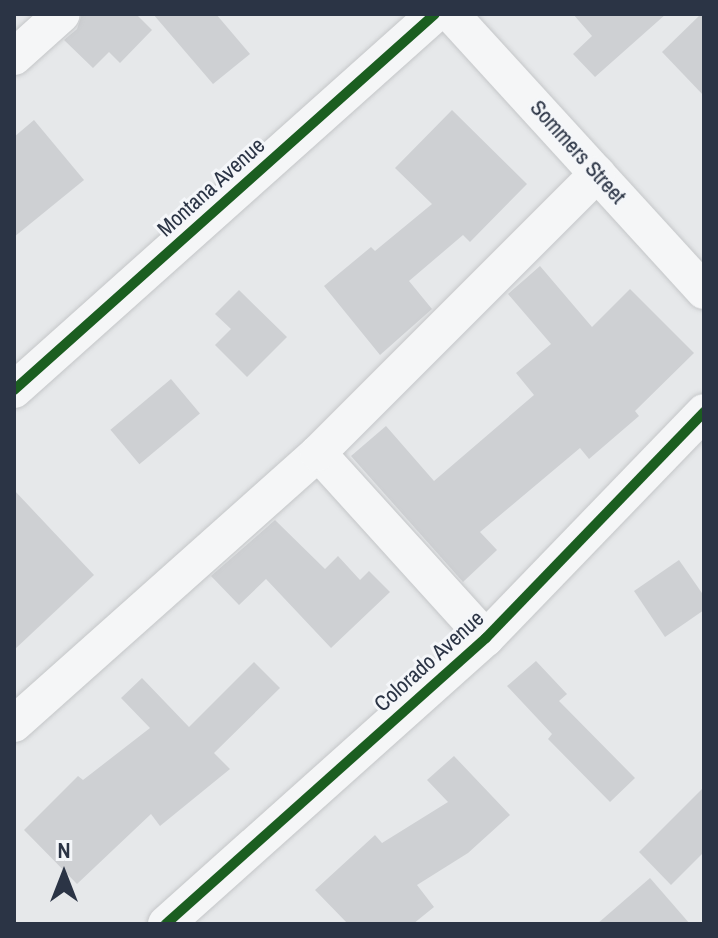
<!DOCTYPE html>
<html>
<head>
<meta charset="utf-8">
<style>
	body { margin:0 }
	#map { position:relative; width:718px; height:938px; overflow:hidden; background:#e6e8ea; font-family:"Archivo Narrow",sans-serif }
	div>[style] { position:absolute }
	.building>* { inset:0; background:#ced0d3; transform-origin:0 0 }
	.roads { filter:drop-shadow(0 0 2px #c4c6c8) drop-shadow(0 0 2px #c4c6c8) }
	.minor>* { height:36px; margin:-18px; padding:0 18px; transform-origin:18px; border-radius:18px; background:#f5f6f7 }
	.cycleway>* { height:10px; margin:-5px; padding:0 5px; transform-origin:5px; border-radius:5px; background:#1b5e20 }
	span { translate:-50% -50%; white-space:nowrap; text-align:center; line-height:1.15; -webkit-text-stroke:6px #f4f6f9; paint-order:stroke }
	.street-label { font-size:22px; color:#2b3445 }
	.frame { position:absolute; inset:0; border:16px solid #2b3445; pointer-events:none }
	.north { position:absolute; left:24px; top:834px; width:80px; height:80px; -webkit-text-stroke:6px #f4f6f9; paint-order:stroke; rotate:0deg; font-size:22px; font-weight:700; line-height:32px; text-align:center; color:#2b3445 }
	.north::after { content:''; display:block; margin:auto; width:28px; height:36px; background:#2b3445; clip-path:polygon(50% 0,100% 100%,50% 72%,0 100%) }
</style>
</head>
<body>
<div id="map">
	<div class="building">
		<i style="clip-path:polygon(82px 14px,136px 14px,152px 30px,120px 63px,109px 52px,93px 68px,64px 40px,77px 29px)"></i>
		<i style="clip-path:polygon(153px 14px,216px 14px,250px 54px,213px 84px)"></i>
		<i style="clip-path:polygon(573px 14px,666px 14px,595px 77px,573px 54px,592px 36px)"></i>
		<i style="clip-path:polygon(701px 14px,704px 14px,704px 96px,662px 52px)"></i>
		<i style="clip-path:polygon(452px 110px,527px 184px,470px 242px,463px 235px,409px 281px,432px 309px,380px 355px,324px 286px,371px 247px,375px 251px,432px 204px,395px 168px)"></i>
		<i style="clip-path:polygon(34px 120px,84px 180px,14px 237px,14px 137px)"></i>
		<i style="clip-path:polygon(540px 266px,592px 327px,630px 289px,694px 353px,635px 411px,639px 416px,589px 459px,580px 448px,480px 532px,497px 550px,463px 582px,351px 456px,386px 426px,434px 481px,534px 395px,516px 373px,551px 344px,508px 294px)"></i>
		<i style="clip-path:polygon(239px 290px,287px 337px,247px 377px,215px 345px,231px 329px,215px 314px)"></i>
		<i style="left:171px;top:379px;width:45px;height:79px;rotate:50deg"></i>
		<i style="clip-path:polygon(14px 490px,94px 575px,14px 650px)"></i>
		<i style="clip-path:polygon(275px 520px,325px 569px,338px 556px,360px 580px,369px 571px,390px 592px,331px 648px,266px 579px,239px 605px,211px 576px)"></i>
		<i style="clip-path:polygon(679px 560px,704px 596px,704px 610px,665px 637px,634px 591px)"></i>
		<i style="clip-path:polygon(536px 661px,567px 694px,559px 701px,635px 778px,610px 802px,548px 739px,552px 734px,507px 686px)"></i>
		<i style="clip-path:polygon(254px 662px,280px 688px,214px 753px,230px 769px,160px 826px,151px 814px,77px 884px,24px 830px,78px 776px,83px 780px,150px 728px,121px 698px,142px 678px,189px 727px)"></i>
		<i style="clip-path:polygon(454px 756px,510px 815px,468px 853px,417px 885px,434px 907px,413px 924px,348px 924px,315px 890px,375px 835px,382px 843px,448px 802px,427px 780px)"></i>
		<i style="clip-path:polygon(704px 787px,704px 852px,671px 885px,639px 852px)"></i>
		<i style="clip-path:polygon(650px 878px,690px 924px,597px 924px)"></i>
	</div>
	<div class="roads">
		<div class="minor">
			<i style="left:451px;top:14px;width:375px;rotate:47.6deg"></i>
			<i style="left:14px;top:57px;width:64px;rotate:-41.9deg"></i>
			<i style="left:14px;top:390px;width:564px;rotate:-41.77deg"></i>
			<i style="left:318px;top:453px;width:250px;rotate:47.8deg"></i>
			<i style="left:14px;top:724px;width:407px;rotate:-41.7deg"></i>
			<i style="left:318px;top:453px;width:395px;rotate:-45deg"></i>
			<i style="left:166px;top:924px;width:429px;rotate:-41.8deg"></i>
			<i style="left:486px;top:638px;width:314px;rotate:-46deg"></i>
		</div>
	</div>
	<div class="cycleway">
		<i style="left:14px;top:390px;width:564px;rotate:-41.77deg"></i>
		<i style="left:166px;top:924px;width:429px;rotate:-41.8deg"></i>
		<i style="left:486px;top:638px;width:314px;rotate:-46deg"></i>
	</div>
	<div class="street-label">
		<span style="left:578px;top:152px;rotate:48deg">Sommers Street</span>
		<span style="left:211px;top:187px;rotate:-42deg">Montana Avenue</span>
		<span style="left:429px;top:661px;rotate:-42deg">Colorado Avenue</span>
	</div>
	<div class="frame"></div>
	<div class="north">N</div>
</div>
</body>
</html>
